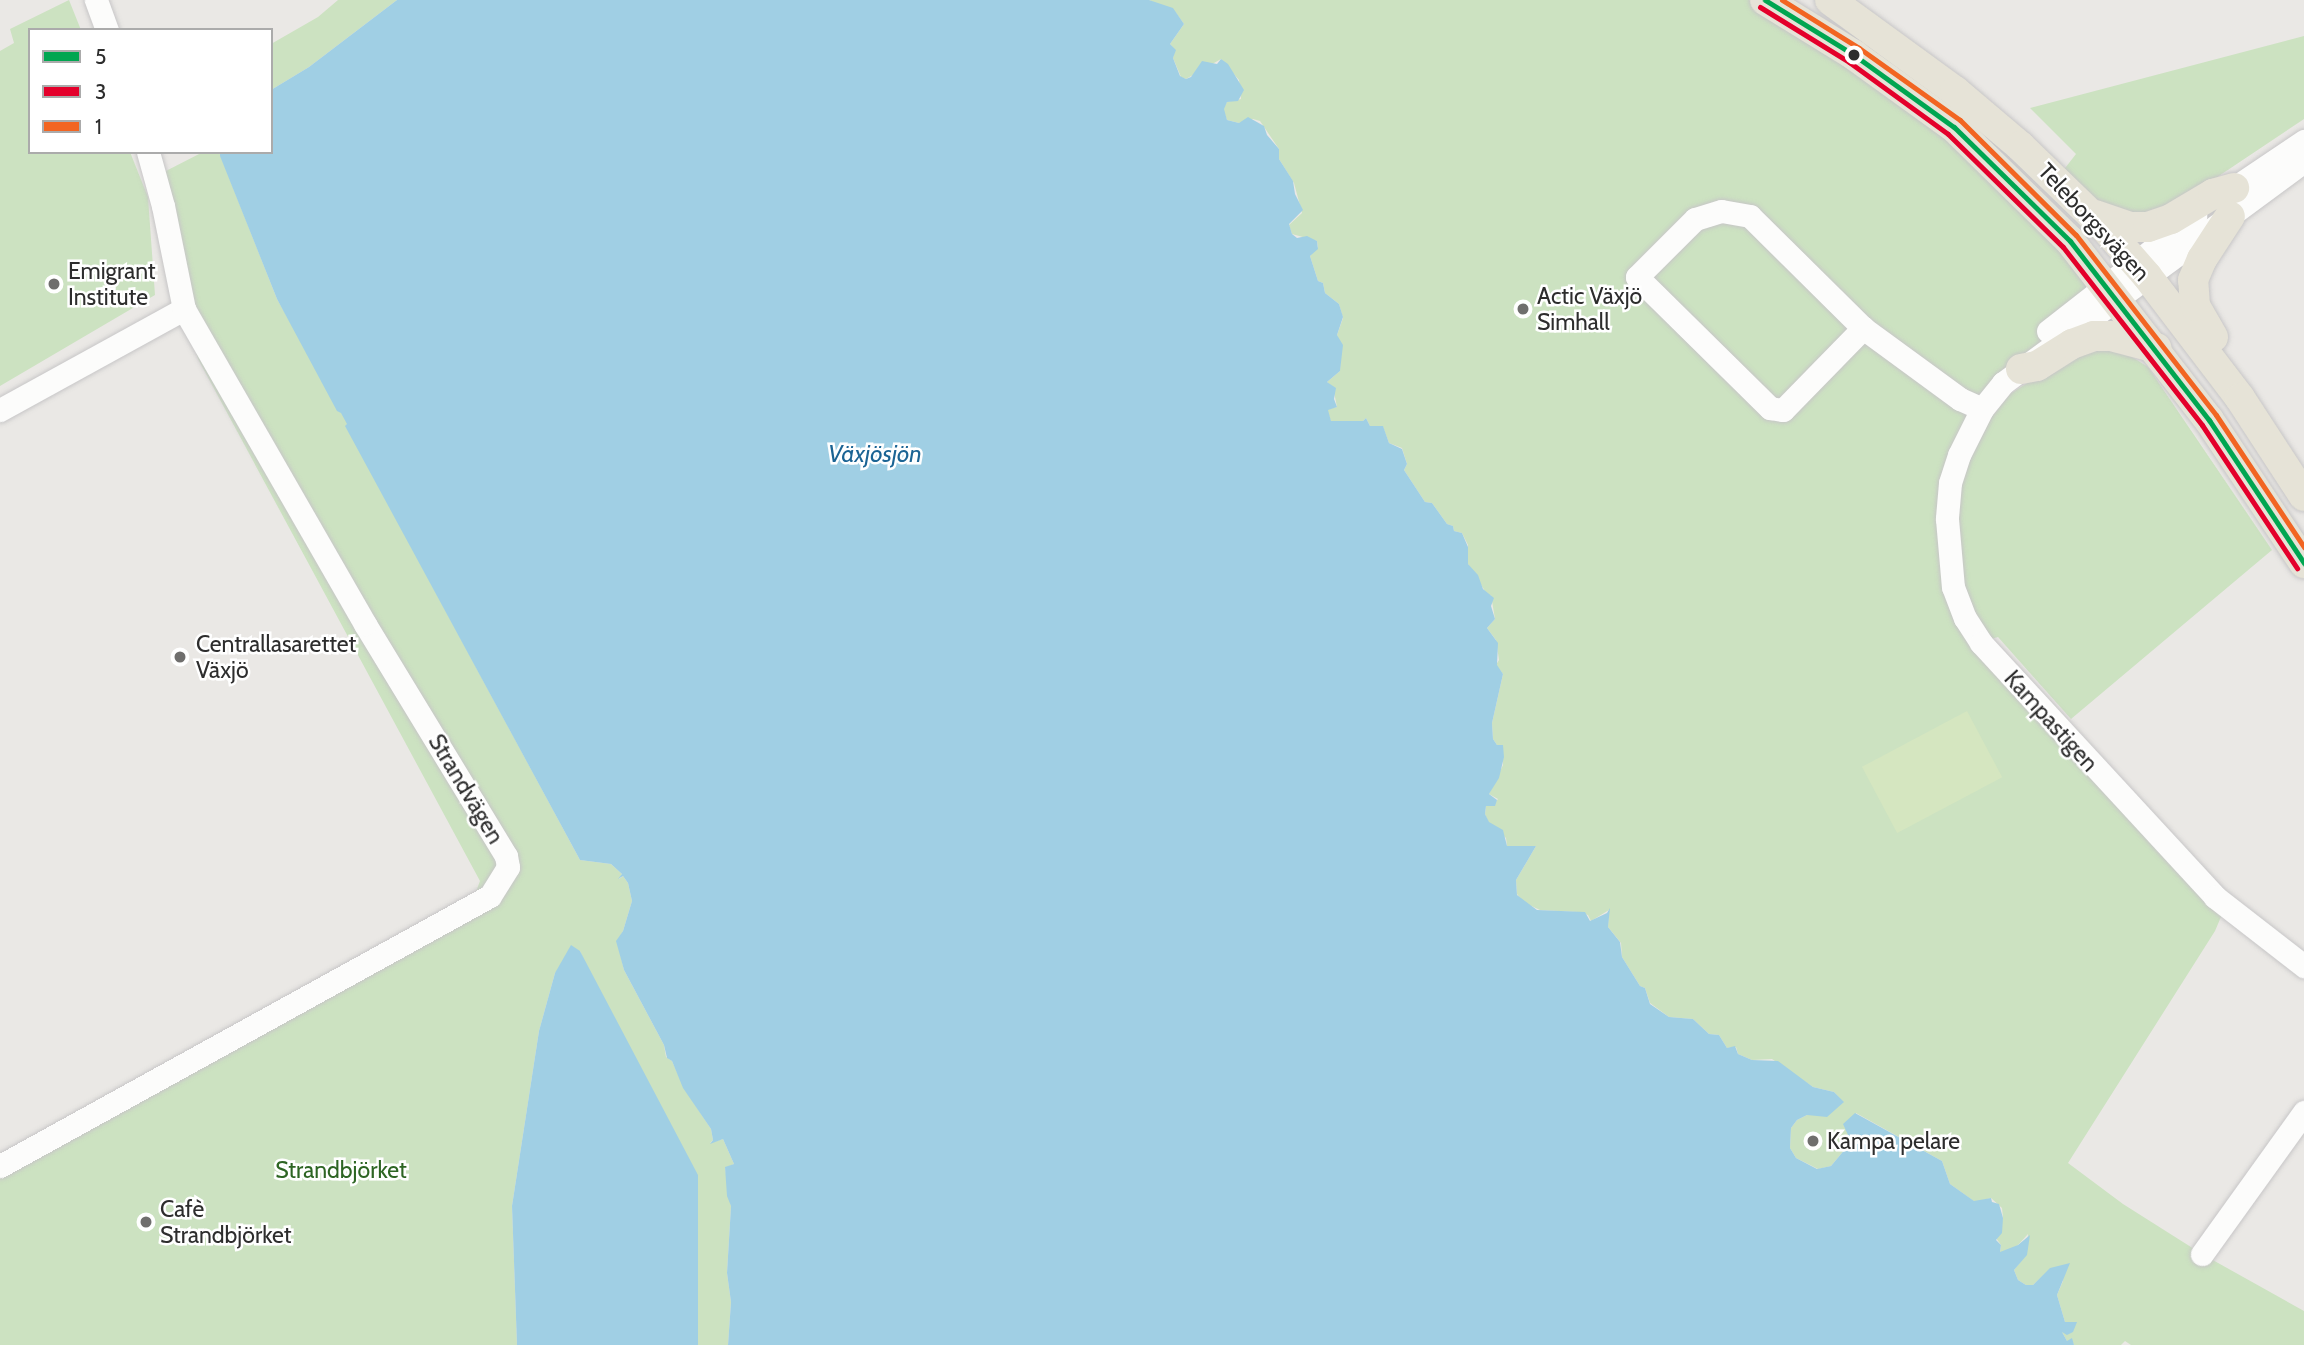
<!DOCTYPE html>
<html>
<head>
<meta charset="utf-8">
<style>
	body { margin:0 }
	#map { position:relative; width:2304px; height:1345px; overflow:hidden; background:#eae8e5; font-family:Cabin,sans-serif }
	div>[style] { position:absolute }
	.green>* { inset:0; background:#cce2c1 }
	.pitch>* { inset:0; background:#d5e6c0; transform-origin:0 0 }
	.water>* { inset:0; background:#a0cfe4 }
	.roads { filter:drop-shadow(0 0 2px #c7c6c7) drop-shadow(0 0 2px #c7c6c7) }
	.minor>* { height:23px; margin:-11.5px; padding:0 11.5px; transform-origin:11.5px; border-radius:11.5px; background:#fcfcfb }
	.major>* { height:30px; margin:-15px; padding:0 15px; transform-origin:15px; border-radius:15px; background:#e6e3d7 }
	.bus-1>* { height:5px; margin:-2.5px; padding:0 2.5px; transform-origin:2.5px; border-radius:2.5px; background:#00a651 }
	.bus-2>* { height:5px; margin:-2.5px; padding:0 2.5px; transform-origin:2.5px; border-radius:2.5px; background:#e4002b }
	.bus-3>* { height:5px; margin:-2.5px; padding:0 2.5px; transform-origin:2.5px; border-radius:2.5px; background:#f26522 }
	.dots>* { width:19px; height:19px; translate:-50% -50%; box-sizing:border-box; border:4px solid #fff; border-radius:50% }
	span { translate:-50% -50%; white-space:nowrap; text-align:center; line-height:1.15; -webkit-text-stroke:5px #fff; paint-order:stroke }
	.street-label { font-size:23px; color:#2d2d2d }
	.poi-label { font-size:23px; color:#2d2d2d }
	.left { translate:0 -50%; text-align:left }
	.park-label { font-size:23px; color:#2d6523 }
	.water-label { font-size:24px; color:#1b6494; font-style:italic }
	.legend { position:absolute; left:28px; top:28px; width:245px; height:126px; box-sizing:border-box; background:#fff; border:2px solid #ababab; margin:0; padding:9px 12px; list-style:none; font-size:21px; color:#2d2d2d }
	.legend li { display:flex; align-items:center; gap:14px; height:35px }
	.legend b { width:35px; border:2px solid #ababab }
</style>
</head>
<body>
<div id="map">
	<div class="green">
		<i style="clip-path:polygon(69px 0,81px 30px,30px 30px,30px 152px,130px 152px,148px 197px,155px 295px,0 386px,0 51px,14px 43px,10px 29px)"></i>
		<i style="clip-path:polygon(338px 0,397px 0,309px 67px,271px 90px,271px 44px,318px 17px)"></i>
		<i style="clip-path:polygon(1149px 0,1765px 0,1954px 127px,2118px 299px,2003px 384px,1950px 483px,1965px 618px,2226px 905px,2215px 931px,2068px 1163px,2123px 1204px,2202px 1254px,2304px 1311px,2304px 1345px,2131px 1345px,2125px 1341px,2121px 1345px,2074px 1345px,2072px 1341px,2067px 1341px,2062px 1332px,2076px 1322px,2065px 1322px,2057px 1295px,2063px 1281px,2064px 1266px,2048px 1271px,2033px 1285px,2026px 1285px,2018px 1280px,2014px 1270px,2026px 1255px,2028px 1234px,2018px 1245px,2003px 1254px,2000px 1252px,2001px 1245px,1996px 1238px,2003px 1218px,2002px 1208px,1991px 1198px,1975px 1202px,1950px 1184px,1942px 1161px,1856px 1113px,1846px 1148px,1831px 1166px,1818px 1169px,1796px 1158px,1790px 1148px,1791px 1128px,1797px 1120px,1807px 1115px,1843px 1102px,1834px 1092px,1813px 1087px,1772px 1059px,1752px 1060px,1738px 1054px,1736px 1047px,1727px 1048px,1719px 1035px,1709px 1034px,1693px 1019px,1669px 1017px,1650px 1003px,1645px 988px,1640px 986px,1622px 957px,1621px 943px,1608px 927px,1609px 910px,1591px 921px,1588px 915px,1578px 912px,1540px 910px,1523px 902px,1517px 894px,1516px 880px,1536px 846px,1507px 846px,1506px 838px,1488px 822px,1485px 814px,1486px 806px,1492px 806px,1498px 799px,1489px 794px,1503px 765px,1503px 745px,1497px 745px,1493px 739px,1492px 723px,1503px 674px,1496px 665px,1499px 660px,1496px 640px,1487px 628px,1495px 619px,1491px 595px,1488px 596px,1468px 564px,1468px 545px,1462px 533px,1454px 531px,1453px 526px,1447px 524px,1432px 503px,1425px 502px,1404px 470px,1407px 464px,1402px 448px,1389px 443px,1383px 427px,1370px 426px,1366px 418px,1363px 421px,1331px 422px,1327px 409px,1337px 407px,1333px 387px,1327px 382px,1340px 371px,1341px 347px,1337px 335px,1343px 318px,1339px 304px,1325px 293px,1323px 283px,1318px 281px,1310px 256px,1318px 247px,1317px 241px,1292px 234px,1289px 225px,1302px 213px,1294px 183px,1279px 159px,1279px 149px,1260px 121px,1253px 119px,1239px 123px,1227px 120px,1223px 109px,1227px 102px,1241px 99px,1239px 80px,1221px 59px,1186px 79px,1181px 77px,1173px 58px,1175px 50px,1170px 44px,1184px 24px,1176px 13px)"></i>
		<i style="clip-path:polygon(2304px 36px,2304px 119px,2168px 210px,2112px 220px,2062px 172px,2076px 154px,2030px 108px)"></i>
		<i style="clip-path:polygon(203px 152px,219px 152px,277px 299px,348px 424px,346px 426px,580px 860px,611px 864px,622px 874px,619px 879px,623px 876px,628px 883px,632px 901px,623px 931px,617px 941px,624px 970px,664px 1045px,666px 1057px,672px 1061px,684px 1088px,711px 1129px,713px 1140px,710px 1143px,723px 1139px,734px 1164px,725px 1168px,731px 1206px,727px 1273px,731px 1302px,728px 1345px,698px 1345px,698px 1229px,580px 951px,555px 973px,539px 1031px,512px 1206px,517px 1345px,0 1345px,0 1156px,473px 900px,480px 881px,198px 359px,184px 309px,160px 174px)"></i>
		<i style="clip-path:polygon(2094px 346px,2118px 348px,2148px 367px,2272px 550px,2071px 719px,1998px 637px,1988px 640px,1959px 583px,1956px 508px,1964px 466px,1984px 427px,2010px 394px,2071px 355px)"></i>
	</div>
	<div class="pitch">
		<i style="left:1967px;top:711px;width:75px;height:119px;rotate:62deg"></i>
	</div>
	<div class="water">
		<i style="clip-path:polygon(397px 0,1149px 0,1173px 8px,1184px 24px,1170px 44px,1176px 50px,1173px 58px,1180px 76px,1186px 79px,1191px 77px,1202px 61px,1217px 64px,1221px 59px,1228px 64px,1244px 90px,1238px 101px,1227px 102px,1224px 109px,1227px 120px,1239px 123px,1248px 117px,1264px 126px,1267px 135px,1279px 149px,1279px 159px,1293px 181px,1295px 194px,1303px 210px,1289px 224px,1292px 234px,1297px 238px,1307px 236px,1317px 241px,1318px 249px,1310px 256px,1318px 281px,1323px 283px,1325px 293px,1339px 304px,1343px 317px,1337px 335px,1343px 345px,1340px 371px,1327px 382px,1336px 388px,1334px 399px,1337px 407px,1328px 410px,1331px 421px,1363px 421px,1366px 418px,1370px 426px,1383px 426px,1389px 443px,1402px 449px,1407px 464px,1404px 470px,1425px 502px,1432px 503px,1447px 524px,1453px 526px,1454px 531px,1462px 533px,1468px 547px,1468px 564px,1478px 575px,1483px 589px,1494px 598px,1491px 606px,1495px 619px,1487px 628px,1498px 643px,1497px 665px,1503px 674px,1492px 723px,1493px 739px,1497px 745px,1503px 745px,1504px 757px,1499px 778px,1489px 794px,1497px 800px,1495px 806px,1486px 806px,1485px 814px,1489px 822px,1503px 830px,1507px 846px,1536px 846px,1516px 880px,1517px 895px,1537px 910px,1585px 912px,1590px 921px,1607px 913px,1610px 908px,1608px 927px,1620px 942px,1622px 957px,1640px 986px,1645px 988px,1650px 1004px,1669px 1017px,1693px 1019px,1709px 1034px,1719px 1035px,1727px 1048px,1735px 1046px,1738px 1054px,1752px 1060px,1778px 1061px,1813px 1087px,1834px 1092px,1844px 1102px,1827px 1117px,1807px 1115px,1797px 1120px,1791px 1128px,1790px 1148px,1796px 1158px,1817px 1169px,1831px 1166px,1846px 1148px,1848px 1135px,1843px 1124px,1855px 1113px,1942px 1161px,1950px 1184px,1974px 1201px,1991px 1198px,1992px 1202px,1999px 1204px,2003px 1218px,2002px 1233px,1996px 1240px,2001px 1245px,2000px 1252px,2018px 1245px,2030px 1235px,2027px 1255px,2014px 1270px,2018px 1280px,2026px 1285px,2033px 1285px,2050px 1268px,2070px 1263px,2057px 1295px,2065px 1322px,2077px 1322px,2073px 1332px,2067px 1335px,2062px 1332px,2067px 1341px,2072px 1338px,2074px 1345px,728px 1345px,731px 1302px,727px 1273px,731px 1206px,727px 1196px,725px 1167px,734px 1164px,723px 1139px,710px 1144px,713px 1140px,711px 1129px,683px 1088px,672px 1061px,667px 1058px,664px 1045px,624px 970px,616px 941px,623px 931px,632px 901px,628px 883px,623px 876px,618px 879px,622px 874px,611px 864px,580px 860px,345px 426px,347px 424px,341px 413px,337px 411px,277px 299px,220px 156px,220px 152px,271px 152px,271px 90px,309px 67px)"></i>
		<i style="clip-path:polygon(571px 945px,580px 951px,698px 1175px,698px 1345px,517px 1345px,512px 1206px,539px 1031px,555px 973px)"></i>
	</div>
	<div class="roads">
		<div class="minor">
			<i style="left:96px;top:0;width:32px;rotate:70deg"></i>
			<i style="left:2304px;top:161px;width:374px;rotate:143.6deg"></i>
			<i style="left:2003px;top:383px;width:33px;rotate:129deg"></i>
			<i style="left:1982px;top:409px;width:51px;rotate:116.6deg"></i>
			<i style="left:1959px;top:455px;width:29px;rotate:108deg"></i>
			<i style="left:1950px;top:483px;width:36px;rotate:95deg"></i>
			<i style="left:1947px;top:519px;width:68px;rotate:85deg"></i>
			<i style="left:1953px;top:587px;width:33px;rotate:69deg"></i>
			<i style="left:1965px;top:618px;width:30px;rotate:57deg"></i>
			<i style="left:1981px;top:643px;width:345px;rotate:47.3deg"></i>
			<i style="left:2215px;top:897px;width:113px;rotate:37.8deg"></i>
			<i style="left:2222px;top:196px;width:99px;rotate:-33.9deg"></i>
			<i style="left:1863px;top:328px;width:159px;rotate:-135.3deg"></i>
			<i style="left:1750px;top:216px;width:29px;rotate:-170deg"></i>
			<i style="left:1721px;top:211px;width:27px;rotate:163deg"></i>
			<i style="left:1695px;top:219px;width:82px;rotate:135deg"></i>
			<i style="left:1637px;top:277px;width:187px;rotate:44.6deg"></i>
			<i style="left:1770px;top:408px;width:13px;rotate:9deg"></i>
			<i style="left:1783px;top:410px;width:115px;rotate:-45.7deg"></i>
			<i style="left:1863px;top:328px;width:120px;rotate:36.2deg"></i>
			<i style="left:1960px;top:399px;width:24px;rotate:24deg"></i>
			<i style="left:2048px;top:331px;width:187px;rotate:-38deg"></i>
			<i style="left:0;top:410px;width:210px;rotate:-28.8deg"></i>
			<i style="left:0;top:1166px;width:559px;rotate:-28.86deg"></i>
			<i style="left:490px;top:896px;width:34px;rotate:-58deg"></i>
			<i style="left:508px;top:867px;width:11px;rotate:-100deg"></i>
			<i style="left:506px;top:856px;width:271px;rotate:-121.3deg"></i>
			<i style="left:365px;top:624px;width:363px;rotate:-119.9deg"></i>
			<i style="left:184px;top:309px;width:105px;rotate:-101.5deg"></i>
			<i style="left:163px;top:206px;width:56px;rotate:-105.5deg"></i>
			<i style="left:2202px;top:1254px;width:175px;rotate:-54.3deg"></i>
		</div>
		<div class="major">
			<i style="left:1765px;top:0;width:105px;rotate:31.7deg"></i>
			<i style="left:1854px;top:55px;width:123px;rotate:35.8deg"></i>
			<i style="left:1954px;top:127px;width:163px;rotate:44.5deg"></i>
			<i style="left:2070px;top:241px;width:227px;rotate:52.2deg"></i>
			<i style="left:2209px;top:420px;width:172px;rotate:56.4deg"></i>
			<i style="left:1830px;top:0;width:155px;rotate:36.1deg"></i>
			<i style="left:1955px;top:91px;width:85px;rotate:40.2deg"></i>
			<i style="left:2020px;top:146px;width:118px;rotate:44deg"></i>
			<i style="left:2105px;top:228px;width:64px;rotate:48.8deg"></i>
			<i style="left:2147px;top:276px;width:153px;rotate:52.7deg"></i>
			<i style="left:2240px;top:398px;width:117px;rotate:56.9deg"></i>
			<i style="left:2095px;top:215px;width:37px;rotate:19deg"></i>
			<i style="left:2130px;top:227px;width:18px"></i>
			<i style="left:2148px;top:227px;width:24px;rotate:-19deg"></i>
			<i style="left:2171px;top:219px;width:49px;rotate:-30.8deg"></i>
			<i style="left:2213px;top:194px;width:22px;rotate:-16deg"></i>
			<i style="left:2213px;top:337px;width:36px;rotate:-120deg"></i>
			<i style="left:2195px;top:306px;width:26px;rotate:-94deg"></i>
			<i style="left:2193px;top:280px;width:23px;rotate:-67deg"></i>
			<i style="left:2202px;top:259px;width:51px;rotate:-56.9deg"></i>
			<i style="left:2021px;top:369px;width:16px;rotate:-11deg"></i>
			<i style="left:2037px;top:366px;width:41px;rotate:-32.2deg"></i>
			<i style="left:2072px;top:344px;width:23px;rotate:-20deg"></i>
			<i style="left:2094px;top:336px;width:17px"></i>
			<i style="left:2111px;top:336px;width:47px;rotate:14.9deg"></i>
		</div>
	</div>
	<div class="bus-1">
		<i style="left:1765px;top:0;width:105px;rotate:31.7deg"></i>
		<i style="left:1854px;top:55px;width:123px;rotate:35.8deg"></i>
		<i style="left:1954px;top:127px;width:163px;rotate:44.5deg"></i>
		<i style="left:2070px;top:241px;width:227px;rotate:52.2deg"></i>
		<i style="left:2209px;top:420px;width:172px;rotate:56.4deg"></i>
	</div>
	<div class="bus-2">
		<i style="left:1760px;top:7px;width:105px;rotate:31.7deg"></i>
		<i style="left:1849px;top:62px;width:122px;rotate:36deg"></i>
		<i style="left:1948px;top:134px;width:161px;rotate:44.5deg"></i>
		<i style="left:2063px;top:247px;width:226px;rotate:52deg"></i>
		<i style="left:2202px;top:425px;width:172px;rotate:56.4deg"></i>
	</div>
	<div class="bus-3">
		<i style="left:1782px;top:0;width:91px;rotate:31.9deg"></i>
		<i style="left:1859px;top:48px;width:124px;rotate:35.5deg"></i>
		<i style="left:1960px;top:120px;width:163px;rotate:44.8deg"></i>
		<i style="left:2076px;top:235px;width:228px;rotate:52.1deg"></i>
		<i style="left:2216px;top:415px;width:159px;rotate:56.3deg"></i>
	</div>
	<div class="dots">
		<i style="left:1854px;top:55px;background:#2d2d2d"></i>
		<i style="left:54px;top:284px;background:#6f6e6d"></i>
		<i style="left:1523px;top:309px;background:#6f6e6d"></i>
		<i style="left:180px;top:657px;background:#6f6e6d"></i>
		<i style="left:1813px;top:1141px;background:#6f6e6d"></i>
		<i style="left:146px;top:1222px;background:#6f6e6d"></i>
	</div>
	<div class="street-label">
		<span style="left:2094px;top:222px;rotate:47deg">Teleborgsvägen</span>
		<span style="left:2051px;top:721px;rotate:48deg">Kampastigen</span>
		<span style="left:466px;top:789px;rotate:59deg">Strandvägen</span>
	</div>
	<div class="poi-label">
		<span class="left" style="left:68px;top:284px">Emigrant<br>Institute</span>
		<span class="left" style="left:1537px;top:309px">Actic Växjö<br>Simhall</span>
		<span class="left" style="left:196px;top:657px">Centrallasarettet<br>Växjö</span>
		<span class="left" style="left:1827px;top:1141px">Kampa pelare</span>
		<span class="left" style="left:160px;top:1222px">Cafè<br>Strandbjörket</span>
	</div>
	<div class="park-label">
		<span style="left:341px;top:1170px">Strandbjörket</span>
	</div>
	<div class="water-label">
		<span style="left:875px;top:454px">Växjösjön</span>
	</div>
	<ul class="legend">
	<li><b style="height:9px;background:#00a651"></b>5</li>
	<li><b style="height:9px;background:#e4002b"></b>3</li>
	<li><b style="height:9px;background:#f26522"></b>1</li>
	</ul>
</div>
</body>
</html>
